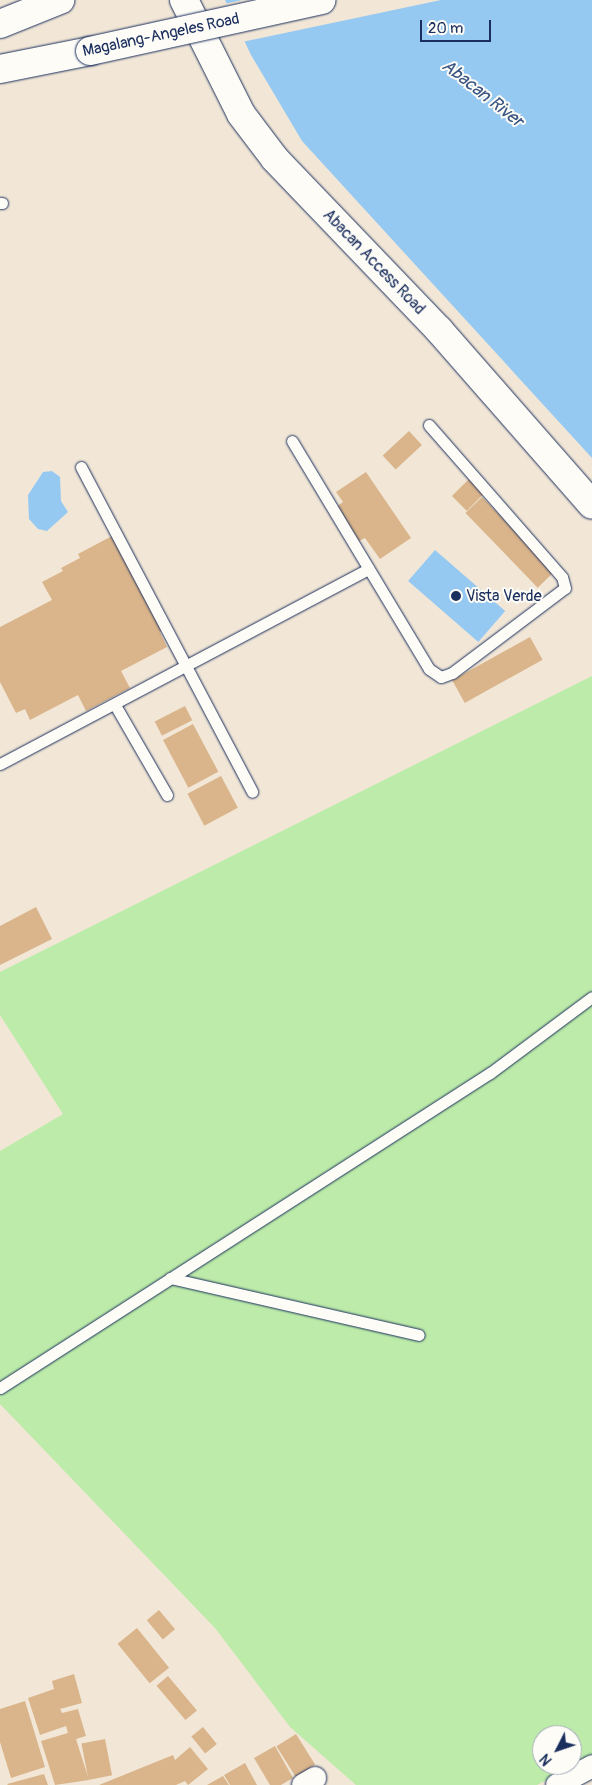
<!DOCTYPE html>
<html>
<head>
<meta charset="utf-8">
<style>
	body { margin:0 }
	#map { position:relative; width:592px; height:1785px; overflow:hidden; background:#f2e7d7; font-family:Pangolin,sans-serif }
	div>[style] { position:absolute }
	.green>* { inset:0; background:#bdeba9 }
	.water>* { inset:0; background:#95c9f2; transform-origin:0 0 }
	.pier>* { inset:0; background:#f2e7d7 }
	.building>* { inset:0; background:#dab58b; transform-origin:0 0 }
	.roads { filter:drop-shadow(0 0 1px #1b2f5e) drop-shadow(0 0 1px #1b2f5e) }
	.service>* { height:11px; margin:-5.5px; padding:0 5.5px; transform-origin:5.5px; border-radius:5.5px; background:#fdfcf7 }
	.minor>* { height:22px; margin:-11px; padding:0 11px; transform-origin:11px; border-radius:11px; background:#fdfcf7 }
	.tertiary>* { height:28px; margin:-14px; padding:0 14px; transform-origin:14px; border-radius:14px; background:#fdfcf7 }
	.secondary>* { height:28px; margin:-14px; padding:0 14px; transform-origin:14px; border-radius:14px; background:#fdfcf7 }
	.bridges { filter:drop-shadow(0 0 1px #1b2f5e) drop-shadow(0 0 1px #1b2f5e) }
	.secondary-bridge>* { height:28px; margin:-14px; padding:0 14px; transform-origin:14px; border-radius:14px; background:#fdfcf7 }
	.dots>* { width:14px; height:14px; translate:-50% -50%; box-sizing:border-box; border:2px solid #fdfcf7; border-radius:50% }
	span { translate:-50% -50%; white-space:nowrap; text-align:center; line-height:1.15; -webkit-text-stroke:4px #fdfcf7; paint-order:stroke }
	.street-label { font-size:16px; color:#1b2f5e }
	.poi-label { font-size:16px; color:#1b2f5e }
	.left { translate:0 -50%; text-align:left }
	.water-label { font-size:18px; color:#3a5683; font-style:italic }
	.north { position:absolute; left:532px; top:1725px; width:50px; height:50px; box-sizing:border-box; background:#fdfcf7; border:1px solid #a3aaba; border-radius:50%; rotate:229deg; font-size:14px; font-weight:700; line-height:20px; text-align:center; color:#1b2f5e }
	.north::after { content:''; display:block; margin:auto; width:18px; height:22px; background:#1b2f5e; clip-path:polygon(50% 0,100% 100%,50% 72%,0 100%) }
	.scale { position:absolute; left:420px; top:20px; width:71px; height:22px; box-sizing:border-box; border:2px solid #1b2f5e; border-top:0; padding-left:6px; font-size:15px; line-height:18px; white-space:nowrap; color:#1b2f5e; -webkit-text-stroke:4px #fdfcf7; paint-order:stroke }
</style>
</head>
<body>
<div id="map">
	<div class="green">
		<i style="clip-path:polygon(evenodd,592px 676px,592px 1756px,537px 1785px,356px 1785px,290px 1727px,215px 1628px,0 1404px,0 1151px,63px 1114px,0 1015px,0 972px,592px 676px,542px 1735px,572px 1735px,572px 1765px,542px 1765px,542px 1735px)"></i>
	</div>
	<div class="water">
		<i style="clip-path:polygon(225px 0,592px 0,592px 458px,302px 141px,251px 55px)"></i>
		<i style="clip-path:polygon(52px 471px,60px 477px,61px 501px,68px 512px,47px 531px,38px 529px,29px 519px,28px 495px,43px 472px)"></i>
		<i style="left:435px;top:550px;width:93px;height:41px;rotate:41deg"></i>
	</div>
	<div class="pier">
		<i style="clip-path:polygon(242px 0,441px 0,242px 42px,224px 4px)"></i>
	</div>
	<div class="building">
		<i style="left:409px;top:431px;width:19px;height:36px;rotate:47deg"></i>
		<i style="clip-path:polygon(366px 472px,411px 538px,380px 559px,365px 538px,359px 541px,336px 507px,343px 502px,336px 492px)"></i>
		<i style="left:471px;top:477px;width:21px;height:27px;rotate:45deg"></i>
		<i style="left:482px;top:497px;width:104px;height:23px;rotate:46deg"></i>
		<i style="clip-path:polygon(112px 536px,164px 629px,160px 632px,167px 647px,121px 671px,130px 688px,86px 711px,78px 695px,30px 720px,25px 709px,16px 713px,0 682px,0 627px,52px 600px,42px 582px,63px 571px,61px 568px,80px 558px,78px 554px)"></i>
		<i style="left:530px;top:637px;width:26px;height:89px;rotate:61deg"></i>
		<i style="left:185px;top:706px;width:16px;height:34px;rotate:63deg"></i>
		<i style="left:193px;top:724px;width:54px;height:34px;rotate:62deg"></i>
		<i style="left:221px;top:776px;width:36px;height:38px;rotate:62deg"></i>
		<i style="clip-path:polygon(36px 907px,52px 939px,0 965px,0 926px)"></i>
		<i style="left:159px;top:1610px;width:25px;height:16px;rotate:50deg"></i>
		<i style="left:137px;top:1628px;width:51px;height:25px;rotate:51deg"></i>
		<i style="clip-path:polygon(74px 1674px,82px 1703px,60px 1709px,62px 1713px,78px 1709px,86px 1736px,76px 1739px,89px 1780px,55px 1785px,41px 1741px,68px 1733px,66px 1726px,40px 1735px,28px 1698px,54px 1689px,52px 1681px)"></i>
		<i style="left:168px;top:1676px;width:45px;height:15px;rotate:50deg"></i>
		<i style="clip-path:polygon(25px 1701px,45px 1767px,11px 1778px,0 1742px,0 1709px)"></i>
		<i style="left:203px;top:1727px;width:22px;height:15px;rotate:51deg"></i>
		<i style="left:296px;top:1734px;width:36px;height:23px;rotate:58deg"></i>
		<i style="left:105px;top:1739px;width:37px;height:24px;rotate:79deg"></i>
		<i style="clip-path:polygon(275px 1746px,293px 1778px,281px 1785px,270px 1785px,254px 1758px)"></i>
		<i style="clip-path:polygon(190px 1747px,208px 1769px,188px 1785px,185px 1781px,176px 1785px,99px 1785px,173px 1755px,175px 1760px)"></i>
		<i style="clip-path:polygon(245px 1763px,257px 1785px,230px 1785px,224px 1775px)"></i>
		<i style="clip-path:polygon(44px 1774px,48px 1785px,8px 1785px,7px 1784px)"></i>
		<i style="clip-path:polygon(223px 1776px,229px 1785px,207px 1785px)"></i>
	</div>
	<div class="roads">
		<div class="service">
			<i style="left:0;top:203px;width:2px"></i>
			<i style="left:292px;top:441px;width:266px;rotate:59deg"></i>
			<i style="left:429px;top:669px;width:14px;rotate:34deg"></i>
			<i style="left:441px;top:677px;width:12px;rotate:-20deg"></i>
			<i style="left:452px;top:673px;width:141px;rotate:-37deg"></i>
			<i style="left:565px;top:588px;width:11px;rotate:-105deg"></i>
			<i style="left:562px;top:577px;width:202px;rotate:-131.2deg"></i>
			<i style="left:81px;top:467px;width:367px;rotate:62.2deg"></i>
			<i style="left:115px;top:705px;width:104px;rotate:60deg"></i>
			<i style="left:0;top:764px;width:417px;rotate:-27.9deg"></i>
			<i style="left:170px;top:1278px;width:255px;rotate:12.9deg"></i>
			<i style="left:0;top:1388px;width:583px;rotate:-32.74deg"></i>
			<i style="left:490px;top:1073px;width:127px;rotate:-36.7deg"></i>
		</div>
		<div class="minor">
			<i style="left:303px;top:1785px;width:14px;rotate:-30deg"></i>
			<i style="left:557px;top:1785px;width:40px;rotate:-28deg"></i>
		</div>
		<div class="tertiary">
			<i style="left:184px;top:0;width:127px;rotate:63.4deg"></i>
			<i style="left:241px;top:114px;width:56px;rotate:52.9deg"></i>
			<i style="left:275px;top:159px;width:237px;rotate:46.2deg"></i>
			<i style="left:439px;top:330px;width:232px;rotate:48.8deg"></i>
		</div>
		<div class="secondary">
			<i style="left:0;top:24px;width:65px;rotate:-21.8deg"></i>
			<i style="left:0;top:69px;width:92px;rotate:-11.3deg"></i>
		</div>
	</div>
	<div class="bridges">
		<div class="secondary-bridge">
			<i style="left:90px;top:51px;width:237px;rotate:-12.4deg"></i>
		</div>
	</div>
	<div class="dots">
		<i style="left:456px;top:596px;background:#1b2f5e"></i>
	</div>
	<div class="street-label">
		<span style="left:161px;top:35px;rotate:-12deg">Magalang-Angeles Road</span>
		<span style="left:374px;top:262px;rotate:46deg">Abacan Access Road</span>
	</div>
	<div class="poi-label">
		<span class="left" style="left:466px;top:596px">Vista Verde</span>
	</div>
	<div class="water-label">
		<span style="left:482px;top:94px;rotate:38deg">Abacan River</span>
	</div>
	<div class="north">N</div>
	<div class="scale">20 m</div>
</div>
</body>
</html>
